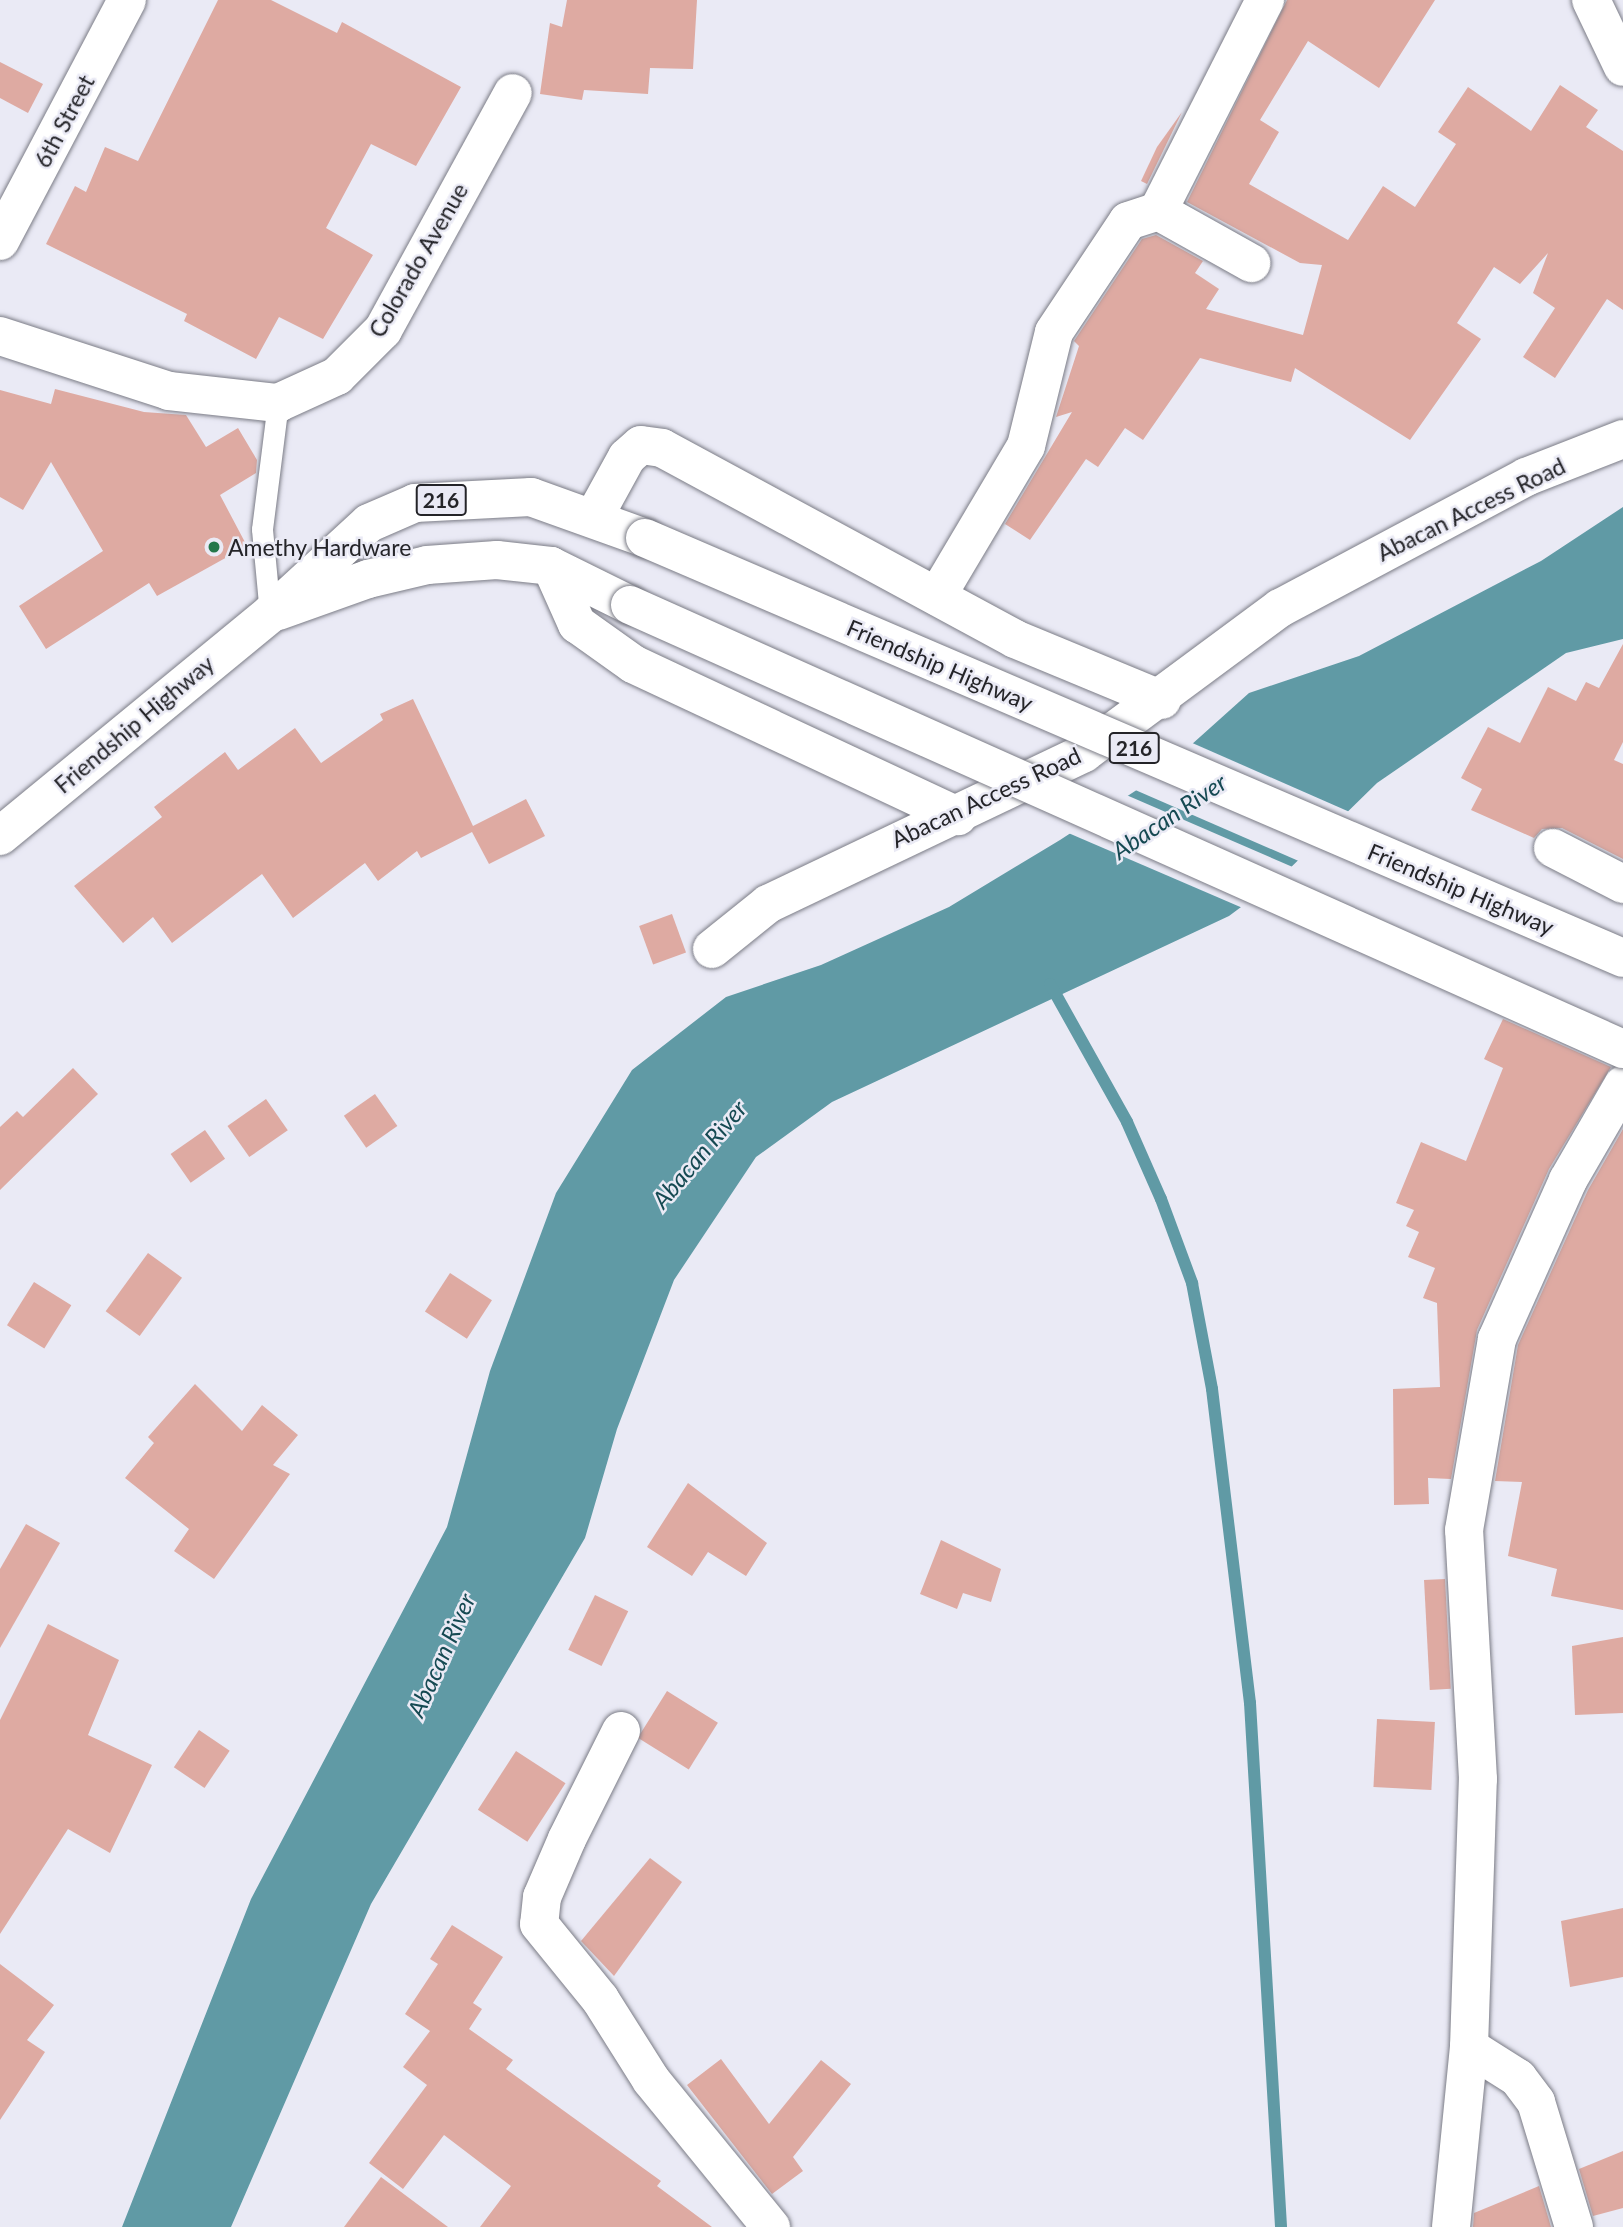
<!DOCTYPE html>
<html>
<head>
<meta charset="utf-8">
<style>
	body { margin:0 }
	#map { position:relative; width:1623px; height:2227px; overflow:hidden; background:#eaeaf5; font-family:Lato,sans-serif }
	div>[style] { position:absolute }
	.water>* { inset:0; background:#609aa5 }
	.pier>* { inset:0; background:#eaeaf5 }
	.stream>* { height:12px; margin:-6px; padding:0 6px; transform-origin:6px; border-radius:6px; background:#609aa5 }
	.building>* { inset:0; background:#deaaa2; transform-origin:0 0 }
	.roads { filter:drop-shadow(0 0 2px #7b7c86) drop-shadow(0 0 2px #7b7c86) }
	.service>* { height:21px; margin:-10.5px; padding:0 10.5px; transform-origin:10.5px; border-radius:10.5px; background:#fff }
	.minor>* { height:38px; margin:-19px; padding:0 19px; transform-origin:19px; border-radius:19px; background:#fff }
	.tertiary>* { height:38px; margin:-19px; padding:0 19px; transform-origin:19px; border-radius:19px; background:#fff }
	.primary>* { height:38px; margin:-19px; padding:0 19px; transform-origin:19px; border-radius:19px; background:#fff }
	.bridges { filter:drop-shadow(0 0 2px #7b7c86) drop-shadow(0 0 2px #7b7c86) }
	.primary-bridge>* { height:38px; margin:-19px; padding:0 19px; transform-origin:19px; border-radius:19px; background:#fff }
	.dots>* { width:19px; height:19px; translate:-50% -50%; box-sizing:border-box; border:4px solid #eaeaf5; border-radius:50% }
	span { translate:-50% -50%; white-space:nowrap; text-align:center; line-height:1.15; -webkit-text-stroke:5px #eaeaf5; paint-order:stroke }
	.shield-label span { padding:2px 5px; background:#eaeaf5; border:2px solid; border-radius:5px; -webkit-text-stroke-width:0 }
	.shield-label { font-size:21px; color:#242428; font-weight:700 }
	.street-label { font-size:23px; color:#242428 }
	.poi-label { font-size:23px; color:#242428 }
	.left { translate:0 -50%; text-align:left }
	.water-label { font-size:24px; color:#154952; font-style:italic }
</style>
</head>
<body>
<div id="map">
	<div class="water">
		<i style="clip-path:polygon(1623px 507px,1623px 639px,1566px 653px,1377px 783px,1280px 878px,1229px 916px,832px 1102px,756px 1157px,674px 1280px,617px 1429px,585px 1538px,371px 1904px,231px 2227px,122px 2227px,251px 1899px,447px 1527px,490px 1371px,556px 1193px,632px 1070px,726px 997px,821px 965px,949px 907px,1060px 840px,1152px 780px,1249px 693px,1359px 656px,1541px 561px)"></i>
	</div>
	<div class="pier">
		<i style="clip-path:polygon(1190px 742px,1352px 813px,1301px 862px,1133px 789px)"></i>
		<i style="clip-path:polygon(1124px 794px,1295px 868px,1245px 909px,1066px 832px)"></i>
	</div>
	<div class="stream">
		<i style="left:1050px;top:984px;width:158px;rotate:60.8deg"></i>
		<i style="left:1127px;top:1122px;width:84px;rotate:66.2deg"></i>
		<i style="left:1161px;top:1199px;width:90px;rotate:69.7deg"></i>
		<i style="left:1192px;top:1283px;width:108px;rotate:79.3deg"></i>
		<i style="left:1212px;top:1389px;width:316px;rotate:83.1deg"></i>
		<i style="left:1250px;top:1703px;width:525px;rotate:86.61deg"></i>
	</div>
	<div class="building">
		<i style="clip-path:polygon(218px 0,271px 0,337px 33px,342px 22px,461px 87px,416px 166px,371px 144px,326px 228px,373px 255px,323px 339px,279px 317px,256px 359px,184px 321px,187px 314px,46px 244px,75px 186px,86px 192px,105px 147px,138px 161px)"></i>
		<i style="clip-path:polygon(567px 0,697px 0,693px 69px,650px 68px,648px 94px,584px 90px,582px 100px,540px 94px,550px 23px,562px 27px)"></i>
		<i style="clip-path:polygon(1287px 0,1435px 0,1379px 88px,1308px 41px,1260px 120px,1279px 132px,1249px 184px,1348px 240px,1383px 186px,1415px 207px,1456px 144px,1438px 132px,1468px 87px,1531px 131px,1560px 85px,1598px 110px,1586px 127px,1623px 151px,1623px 310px,1607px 299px,1555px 378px,1523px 357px,1555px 308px,1533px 293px,1548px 253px,1520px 284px,1494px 267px,1457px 323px,1481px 339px,1410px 440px,1295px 368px,1291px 382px,1200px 358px,1143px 440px,1125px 428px,1098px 467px,1086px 459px,1030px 540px,1005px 524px,1072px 412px,1056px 417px,1079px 346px,1074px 341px,1142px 239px,1156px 235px,1203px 261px,1195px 273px,1219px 289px,1206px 309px,1303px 335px,1322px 265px,1300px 263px,1187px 202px)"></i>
		<i style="clip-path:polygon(0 62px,43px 84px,28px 113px,0 98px)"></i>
		<i style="clip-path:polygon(1182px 112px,1147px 184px,1141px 181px,1157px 147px)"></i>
		<i style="clip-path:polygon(55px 389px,144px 412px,186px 415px,206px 447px,238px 428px,257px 460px,256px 473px,220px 495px,247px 546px,157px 596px,149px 583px,46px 649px,19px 606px,103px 551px,51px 462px,23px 510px,0 497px,0 390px,51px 404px)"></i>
		<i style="clip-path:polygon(1623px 644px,1623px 742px,1614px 760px,1623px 764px,1623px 859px,1562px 828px,1542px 829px,1534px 838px,1471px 810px,1482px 789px,1461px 778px,1488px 727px,1520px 743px,1548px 687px,1576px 701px,1586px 682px,1599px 688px)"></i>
		<i style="clip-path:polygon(413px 699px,473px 826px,526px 799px,545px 836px,489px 864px,472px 832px,421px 858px,417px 851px,378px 881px,365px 863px,293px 918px,262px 874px,172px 943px,153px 917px,123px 943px,74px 886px,162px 817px,154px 807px,225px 752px,238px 770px,295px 728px,321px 763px,383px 720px,380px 714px)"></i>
		<i style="left:672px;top:914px;width:41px;height:35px;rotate:70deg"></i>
		<i style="clip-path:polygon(1503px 1019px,1611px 1067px,1549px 1169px,1477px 1330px,1451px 1479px,1428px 1478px,1429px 1504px,1394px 1505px,1393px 1389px,1440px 1387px,1437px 1303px,1423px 1298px,1435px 1268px,1408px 1257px,1419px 1232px,1406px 1226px,1414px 1210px,1396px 1203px,1421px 1142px,1466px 1161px,1503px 1068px,1484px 1059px)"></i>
		<i style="clip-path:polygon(73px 1068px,98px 1094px,0 1190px,0 1127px,17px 1111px,23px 1117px)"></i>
		<i style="left:375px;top:1094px;width:39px;height:38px;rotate:55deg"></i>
		<i style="left:266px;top:1099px;width:38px;height:47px;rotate:55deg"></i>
		<i style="clip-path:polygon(1623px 1129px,1623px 1610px,1551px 1596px,1557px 1569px,1508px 1556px,1522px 1482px,1495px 1481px,1518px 1345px,1588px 1190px)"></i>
		<i style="left:205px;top:1130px;width:35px;height:42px;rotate:55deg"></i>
		<i style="left:148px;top:1253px;width:42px;height:72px;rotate:36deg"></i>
		<i style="left:450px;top:1273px;width:50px;height:46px;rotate:33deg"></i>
		<i style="left:34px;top:1282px;width:44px;height:51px;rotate:32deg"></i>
		<i style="clip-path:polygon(195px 1384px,242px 1431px,262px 1405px,298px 1435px,273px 1465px,290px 1474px,214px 1579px,174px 1551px,189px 1529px,125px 1478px,154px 1443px,148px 1437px)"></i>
		<i style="clip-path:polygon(688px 1483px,767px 1543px,746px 1576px,708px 1552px,692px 1576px,647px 1547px)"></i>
		<i style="clip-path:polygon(26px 1524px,60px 1543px,0 1648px,0 1569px)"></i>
		<i style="clip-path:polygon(941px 1540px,1001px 1569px,991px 1602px,963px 1593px,957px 1609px,920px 1594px)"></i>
		<i style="left:1445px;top:1579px;width:110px;height:21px;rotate:87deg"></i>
		<i style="left:595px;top:1595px;width:37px;height:61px;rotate:26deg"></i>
		<i style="clip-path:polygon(48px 1624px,119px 1660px,88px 1735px,152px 1765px,110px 1853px,68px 1829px,0 1934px,0 1720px)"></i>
		<i style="clip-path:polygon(1623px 1637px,1623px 1713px,1575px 1715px,1572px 1646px)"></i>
		<i style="left:667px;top:1691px;width:60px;height:55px;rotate:32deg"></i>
		<i style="left:1377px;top:1719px;width:58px;height:68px;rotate:3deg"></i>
		<i style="left:199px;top:1730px;width:37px;height:45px;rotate:34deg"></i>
		<i style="left:516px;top:1751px;width:59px;height:70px;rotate:33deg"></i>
		<i style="clip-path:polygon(650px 1858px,682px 1882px,614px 1976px,581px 1941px)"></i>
		<i style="clip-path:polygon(1623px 1908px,1623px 1977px,1570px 1987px,1561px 1921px)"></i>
		<i style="clip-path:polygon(452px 1925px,503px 1957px,473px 2003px,482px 2009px,469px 2029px,513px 2060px,506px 2069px,661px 2181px,657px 2186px,712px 2227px,480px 2227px,511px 2186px,444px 2135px,403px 2189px,369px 2163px,427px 2085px,403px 2067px,430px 2031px,405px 2014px,438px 1964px,430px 1959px)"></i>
		<i style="clip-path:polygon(0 1964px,54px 2005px,27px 2040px,45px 2052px,0 2120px)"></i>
		<i style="clip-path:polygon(721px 2059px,769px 2124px,821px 2060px,851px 2084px,793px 2157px,803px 2171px,772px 2194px,687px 2085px)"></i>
		<i style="clip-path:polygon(1623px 2151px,1623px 2208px,1593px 2216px,1579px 2169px)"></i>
		<i style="clip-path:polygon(381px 2177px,448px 2227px,344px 2227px)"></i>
		<i style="clip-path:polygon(1539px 2186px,1551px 2227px,1473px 2227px,1474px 2213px)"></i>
	</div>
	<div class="roads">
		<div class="service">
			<i style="left:270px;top:614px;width:85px;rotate:-95.4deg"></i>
			<i style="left:262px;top:529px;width:127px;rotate:-82.8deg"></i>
		</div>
		<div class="minor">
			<i style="left:1158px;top:211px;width:237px;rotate:-63.1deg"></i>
			<i style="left:0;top:241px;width:272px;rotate:-62.2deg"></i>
			<i style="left:0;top:336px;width:178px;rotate:18deg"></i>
			<i style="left:169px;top:391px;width:110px;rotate:6.3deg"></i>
			<i style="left:278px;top:403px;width:65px;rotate:-24.6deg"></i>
			<i style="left:337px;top:376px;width:65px;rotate:-45deg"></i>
			<i style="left:383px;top:330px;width:270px;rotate:-61.3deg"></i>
			<i style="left:937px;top:596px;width:174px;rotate:-59.3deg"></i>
			<i style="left:1026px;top:446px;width:117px;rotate:-76.2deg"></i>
			<i style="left:1054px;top:332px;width:133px;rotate:-56.3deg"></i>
			<i style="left:1128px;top:221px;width:32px;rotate:-18deg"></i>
			<i style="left:1158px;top:211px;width:107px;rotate:29.2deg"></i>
			<i style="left:1553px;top:848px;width:79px;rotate:27.2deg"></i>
			<i style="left:621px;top:1731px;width:121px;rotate:116.6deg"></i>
			<i style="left:567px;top:1839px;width:63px;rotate:113.3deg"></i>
			<i style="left:542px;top:1897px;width:27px;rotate:96deg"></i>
			<i style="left:539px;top:1924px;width:97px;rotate:50.9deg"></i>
			<i style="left:600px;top:1999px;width:96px;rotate:57.8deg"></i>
			<i style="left:651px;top:2080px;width:190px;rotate:50.8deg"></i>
			<i style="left:1469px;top:2047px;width:58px;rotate:32.3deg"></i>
			<i style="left:1518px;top:2078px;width:30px;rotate:53deg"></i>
			<i style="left:1536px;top:2102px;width:131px;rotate:73.1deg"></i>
			<i style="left:1451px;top:2227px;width:181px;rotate:-84.3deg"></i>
			<i style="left:1469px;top:2047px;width:268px;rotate:-88.1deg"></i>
			<i style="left:1478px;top:1779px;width:249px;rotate:-93.2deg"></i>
			<i style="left:1464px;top:1530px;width:194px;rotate:-80.2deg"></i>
			<i style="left:1497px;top:1339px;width:174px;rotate:-65.9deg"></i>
			<i style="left:1568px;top:1180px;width:110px;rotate:-59.9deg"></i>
		</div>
		<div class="tertiary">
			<i style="left:1591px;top:0;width:74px;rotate:64.5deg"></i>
			<i style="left:594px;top:517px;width:68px;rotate:-61.2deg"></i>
			<i style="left:627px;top:457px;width:18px;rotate:-41deg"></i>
			<i style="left:641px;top:445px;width:21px;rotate:8deg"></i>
			<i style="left:662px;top:448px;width:401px;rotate:28.4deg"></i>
			<i style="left:1015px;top:639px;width:159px;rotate:22.5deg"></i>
			<i style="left:551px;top:566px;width:64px;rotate:65.9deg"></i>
			<i style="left:577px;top:624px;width:69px;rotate:35.5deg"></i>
			<i style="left:633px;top:664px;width:359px;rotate:25.1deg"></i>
			<i style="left:712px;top:949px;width:72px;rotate:-38.8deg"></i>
			<i style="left:768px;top:904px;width:350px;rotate:-25.5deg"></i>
			<i style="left:1084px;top:753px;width:244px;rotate:-36.5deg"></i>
			<i style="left:1280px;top:608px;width:279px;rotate:-28deg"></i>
			<i style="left:1526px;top:477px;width:104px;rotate:-21.4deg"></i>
		</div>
		<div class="primary">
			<i style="left:278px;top:611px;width:96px;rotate:-19.6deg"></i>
			<i style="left:368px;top:579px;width:61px;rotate:-13.3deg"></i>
			<i style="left:427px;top:565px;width:70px;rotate:-4.1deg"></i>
			<i style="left:497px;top:560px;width:54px;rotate:6.3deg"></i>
			<i style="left:551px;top:566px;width:88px;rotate:26.3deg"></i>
			<i style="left:0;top:836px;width:350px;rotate:-39.4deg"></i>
			<i style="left:270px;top:614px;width:134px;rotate:-42.6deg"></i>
			<i style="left:369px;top:523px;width:50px;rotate:-23.5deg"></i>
			<i style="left:415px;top:503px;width:116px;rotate:-3deg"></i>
			<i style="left:531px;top:497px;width:121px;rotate:19.8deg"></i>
		</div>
	</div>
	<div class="bridges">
		<div class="primary-bridge">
			<i style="left:645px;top:538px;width:1064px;rotate:23.24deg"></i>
			<i style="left:630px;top:605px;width:1088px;rotate:24.09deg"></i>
		</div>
	</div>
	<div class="dots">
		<i style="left:214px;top:547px;background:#23774a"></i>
	</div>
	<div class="shield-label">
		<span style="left:441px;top:500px">216</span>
		<span style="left:1134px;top:748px">216</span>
	</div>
	<div class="street-label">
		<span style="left:64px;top:121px;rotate:-62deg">6th Street</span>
		<span style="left:418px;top:260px;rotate:-60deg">Colorado Avenue</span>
		<span style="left:1471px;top:509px;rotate:-26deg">Abacan Access Road</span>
		<span style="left:940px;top:665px;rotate:23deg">Friendship Highway</span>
		<span style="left:134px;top:724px;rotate:-40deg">Friendship Highway</span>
		<span style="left:986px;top:797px;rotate:-25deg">Abacan Access Road</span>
		<span style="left:1461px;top:889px;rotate:23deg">Friendship Highway</span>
	</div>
	<div class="poi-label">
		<span class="left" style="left:228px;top:547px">Amethy Hardware</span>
	</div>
	<div class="water-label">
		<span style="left:1169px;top:816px;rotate:-34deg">Abacan River</span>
		<span style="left:699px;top:1154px;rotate:-50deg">Abacan River</span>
		<span style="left:441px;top:1655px;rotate:-66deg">Abacan River</span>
	</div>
</div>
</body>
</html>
